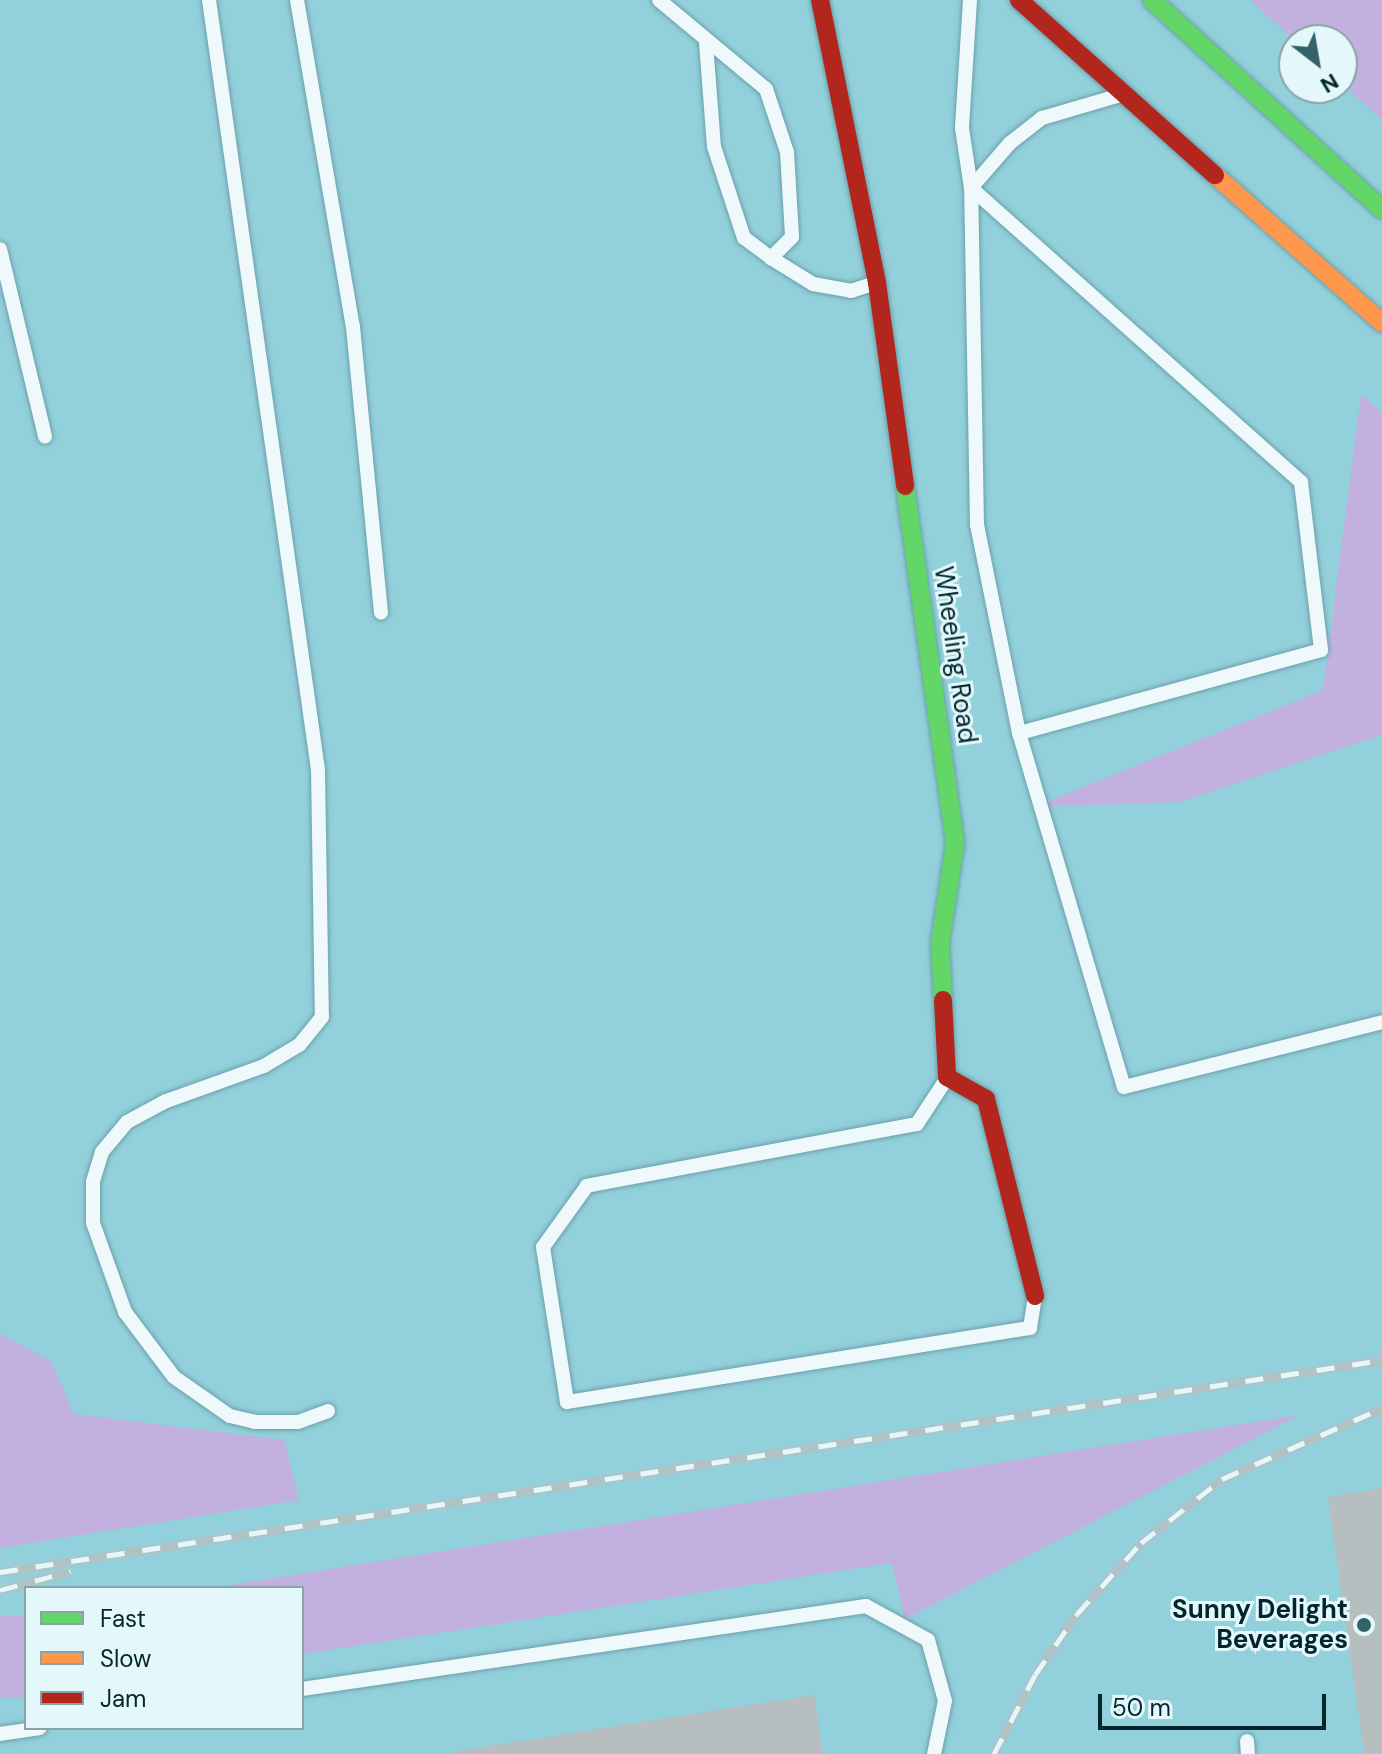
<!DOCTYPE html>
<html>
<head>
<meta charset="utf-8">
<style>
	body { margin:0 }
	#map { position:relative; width:1382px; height:1754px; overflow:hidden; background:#92d0db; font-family:"DM Sans",sans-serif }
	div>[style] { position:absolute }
	.green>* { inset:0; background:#c2b1de; transform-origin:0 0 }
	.building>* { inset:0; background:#b6bec0 }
	.roads { filter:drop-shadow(0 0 2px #6ba1a9) drop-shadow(0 0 2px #6ba1a9) }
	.lane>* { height:14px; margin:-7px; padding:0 7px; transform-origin:7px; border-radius:7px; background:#eff8fa }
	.fast>* { height:18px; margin:-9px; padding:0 9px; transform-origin:9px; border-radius:9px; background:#63d668 }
	.slow>* { height:18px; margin:-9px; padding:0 9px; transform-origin:9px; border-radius:9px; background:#ff974d }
	.jam>* { height:18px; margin:-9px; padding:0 9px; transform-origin:9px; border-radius:9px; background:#b3261e }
	.rail>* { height:9px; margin-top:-4.5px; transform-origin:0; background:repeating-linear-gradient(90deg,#e4f8fb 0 18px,#b1c2c5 0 36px); box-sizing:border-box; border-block:2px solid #b1c2c5 }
	.dots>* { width:22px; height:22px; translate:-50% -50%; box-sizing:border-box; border:4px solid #e4f8fb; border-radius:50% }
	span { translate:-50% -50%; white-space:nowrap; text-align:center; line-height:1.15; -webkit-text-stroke:6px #e4f8fb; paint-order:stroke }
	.street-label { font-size:26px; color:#01272d }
	.poi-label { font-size:26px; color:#01272d; font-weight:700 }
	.right { translate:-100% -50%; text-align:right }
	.legend { position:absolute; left:24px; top:1586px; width:280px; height:144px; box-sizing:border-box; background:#e4f8fb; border:2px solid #89a4a9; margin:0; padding:10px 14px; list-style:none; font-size:24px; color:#01272d }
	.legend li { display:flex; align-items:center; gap:16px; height:40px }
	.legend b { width:40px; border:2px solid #89a4a9 }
	.north { position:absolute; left:1278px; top:24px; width:80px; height:80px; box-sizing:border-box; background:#e4f8fb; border:2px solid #89a4a9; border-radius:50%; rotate:149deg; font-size:22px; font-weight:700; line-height:32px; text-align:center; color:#01272d }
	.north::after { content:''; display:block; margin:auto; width:28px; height:36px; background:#34626a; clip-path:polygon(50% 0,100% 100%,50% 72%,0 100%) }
	.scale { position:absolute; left:1098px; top:1694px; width:228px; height:36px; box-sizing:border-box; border:4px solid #01272d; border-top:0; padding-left:10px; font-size:24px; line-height:28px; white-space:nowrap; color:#01272d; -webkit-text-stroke:6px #e4f8fb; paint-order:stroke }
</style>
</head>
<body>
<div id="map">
	<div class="green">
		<i style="clip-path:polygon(1250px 0,1382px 0,1382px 120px,1342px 84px,1342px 40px,1294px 40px)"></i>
		<i style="clip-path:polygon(1361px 394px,1382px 413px,1382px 735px,1180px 802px,1034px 807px,1323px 690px)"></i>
		<i style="clip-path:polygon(0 1334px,51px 1361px,74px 1414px,284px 1440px,299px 1500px,0 1548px)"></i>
		<i style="clip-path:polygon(1300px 1415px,905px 1619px,892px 1563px,302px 1654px,302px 1588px,211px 1588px)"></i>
		<i style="left:26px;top:1616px;width:82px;height:26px;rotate:90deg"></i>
	</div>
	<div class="building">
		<i style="clip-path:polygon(1382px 1488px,1382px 1754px,1364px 1754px,1328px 1497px)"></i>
		<i style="clip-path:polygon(814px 1695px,823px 1754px,452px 1754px,452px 1752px)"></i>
	</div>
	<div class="roads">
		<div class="lane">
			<i style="left:209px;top:0;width:778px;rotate:81.94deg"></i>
			<i style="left:318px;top:770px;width:247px;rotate:89.1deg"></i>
			<i style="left:322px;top:1017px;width:36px;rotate:129deg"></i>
			<i style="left:299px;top:1045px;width:41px;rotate:149deg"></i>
			<i style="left:264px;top:1066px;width:104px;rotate:160.3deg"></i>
			<i style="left:166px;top:1101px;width:44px;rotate:151.7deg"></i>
			<i style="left:127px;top:1122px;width:39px;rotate:130deg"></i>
			<i style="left:102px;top:1152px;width:30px;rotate:107deg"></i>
			<i style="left:93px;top:1181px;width:42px;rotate:90deg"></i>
			<i style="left:93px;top:1223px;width:95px;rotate:70.2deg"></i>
			<i style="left:125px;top:1312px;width:81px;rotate:53deg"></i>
			<i style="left:174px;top:1377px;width:68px;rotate:34.9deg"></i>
			<i style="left:230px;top:1416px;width:26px;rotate:13deg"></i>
			<i style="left:255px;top:1422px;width:43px"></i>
			<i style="left:298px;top:1422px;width:32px;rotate:-20deg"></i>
			<i style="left:297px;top:0;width:332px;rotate:80.3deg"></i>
			<i style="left:353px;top:327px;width:287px;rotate:84.4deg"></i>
			<i style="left:659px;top:0;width:139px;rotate:39.8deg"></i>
			<i style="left:766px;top:89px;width:66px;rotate:71.6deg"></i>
			<i style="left:787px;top:152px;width:85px;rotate:86.6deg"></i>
			<i style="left:792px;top:237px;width:30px;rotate:135deg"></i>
			<i style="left:771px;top:258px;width:34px;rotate:-143deg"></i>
			<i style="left:744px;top:238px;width:96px;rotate:-108.2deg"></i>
			<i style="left:714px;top:147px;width:105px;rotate:-94.4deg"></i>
			<i style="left:970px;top:0;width:128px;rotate:93.6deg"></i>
			<i style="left:962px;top:128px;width:61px;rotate:81.5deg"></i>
			<i style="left:971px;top:188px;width:60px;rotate:-49.1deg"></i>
			<i style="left:1010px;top:143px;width:41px;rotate:-38deg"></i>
			<i style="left:1042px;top:118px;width:78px;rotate:-16.3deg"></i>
			<i style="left:971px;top:188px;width:442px;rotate:41.7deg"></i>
			<i style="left:1301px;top:482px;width:169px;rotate:83.2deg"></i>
			<i style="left:1321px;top:650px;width:313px;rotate:164.6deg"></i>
			<i style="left:1019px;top:733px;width:212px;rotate:-101.4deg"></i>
			<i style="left:977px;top:525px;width:337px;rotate:-91deg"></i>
			<i style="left:0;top:249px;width:193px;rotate:76.5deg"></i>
			<i style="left:771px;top:258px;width:49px;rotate:31.8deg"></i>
			<i style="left:813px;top:284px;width:39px;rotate:10deg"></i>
			<i style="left:851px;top:291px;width:26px;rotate:-18deg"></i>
			<i style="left:1019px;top:733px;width:369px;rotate:73.5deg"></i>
			<i style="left:1124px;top:1087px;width:266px;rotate:-14.1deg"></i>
			<i style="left:947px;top:1078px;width:55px;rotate:123.1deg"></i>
			<i style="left:917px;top:1124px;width:336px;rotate:169.4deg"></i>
			<i style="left:587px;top:1186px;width:75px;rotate:125.8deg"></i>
			<i style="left:543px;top:1247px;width:157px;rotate:81.2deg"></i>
			<i style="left:567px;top:1402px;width:469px;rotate:-9.1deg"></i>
			<i style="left:1030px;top:1328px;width:32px;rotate:-81deg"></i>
			<i style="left:302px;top:1689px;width:570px;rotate:-8.37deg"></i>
			<i style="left:866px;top:1606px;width:71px;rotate:28.7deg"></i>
			<i style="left:928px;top:1640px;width:63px;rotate:74.4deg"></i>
			<i style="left:945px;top:1701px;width:54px;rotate:101.7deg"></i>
			<i style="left:0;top:1734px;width:40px;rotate:-8.5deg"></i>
			<i style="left:1247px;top:1741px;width:13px;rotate:86deg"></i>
		</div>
		<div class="fast">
			<i style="left:1152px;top:0;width:311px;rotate:42.3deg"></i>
			<i style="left:905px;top:486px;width:360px;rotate:82deg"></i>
			<i style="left:955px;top:843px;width:101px;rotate:98.5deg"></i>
			<i style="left:940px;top:943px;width:57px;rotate:87deg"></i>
		</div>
		<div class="slow">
			<i style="left:1215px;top:175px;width:223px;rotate:41.5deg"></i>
		</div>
		<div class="jam">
			<i style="left:820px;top:0;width:289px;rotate:78.6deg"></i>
			<i style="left:877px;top:283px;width:205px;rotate:82.1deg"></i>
			<i style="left:1019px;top:0;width:263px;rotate:41.8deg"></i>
			<i style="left:943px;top:1000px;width:77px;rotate:87deg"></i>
			<i style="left:947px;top:1077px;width:45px;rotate:29.4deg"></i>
			<i style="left:986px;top:1099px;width:203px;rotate:76deg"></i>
		</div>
	</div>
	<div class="rail">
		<i style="left:0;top:1572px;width:1398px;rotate:-8.72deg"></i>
		<i style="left:0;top:1590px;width:73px;rotate:-15deg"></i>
		<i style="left:994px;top:1754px;width:89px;rotate:-62.6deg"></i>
		<i style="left:1035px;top:1675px;width:74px;rotate:-55.5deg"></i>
		<i style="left:1077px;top:1614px;width:96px;rotate:-48deg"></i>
		<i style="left:1141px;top:1543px;width:103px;rotate:-38.3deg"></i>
		<i style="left:1222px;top:1479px;width:175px;rotate:-23.9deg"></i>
	</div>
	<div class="dots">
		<i style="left:1364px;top:1625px;background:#34626a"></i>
	</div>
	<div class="street-label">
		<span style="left:955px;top:655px;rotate:82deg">Wheeling Road</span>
	</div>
	<div class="poi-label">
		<span class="right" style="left:1348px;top:1625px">Sunny Delight<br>Beverages</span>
	</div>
	<ul class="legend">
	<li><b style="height:10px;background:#63d668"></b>Fast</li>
	<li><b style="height:10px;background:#ff974d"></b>Slow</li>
	<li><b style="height:10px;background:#b3261e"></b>Jam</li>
	</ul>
	<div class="north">N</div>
	<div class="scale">50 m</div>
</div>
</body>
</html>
